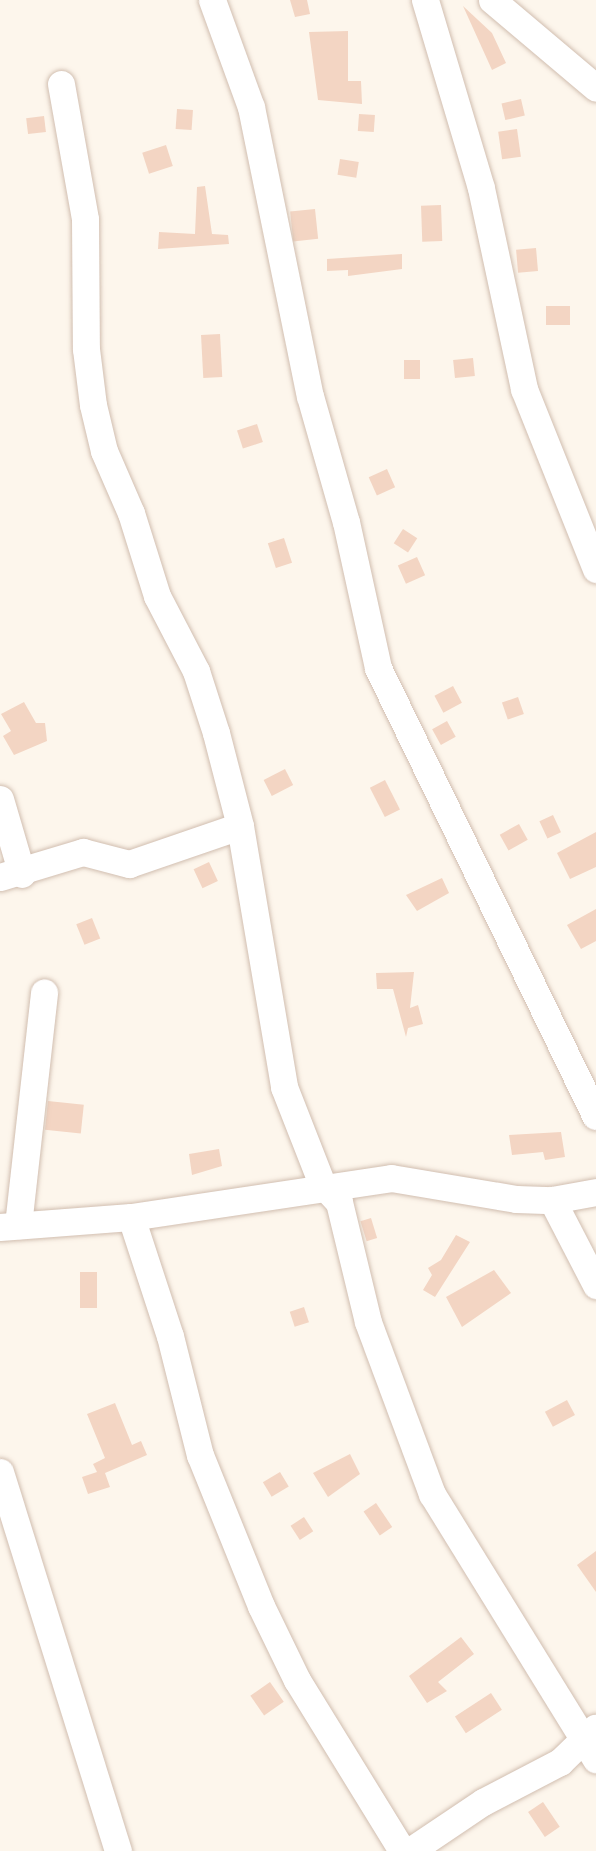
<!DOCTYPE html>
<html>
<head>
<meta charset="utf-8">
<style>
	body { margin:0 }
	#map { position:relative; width:596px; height:1851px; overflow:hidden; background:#fdf6ec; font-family:Barlow,sans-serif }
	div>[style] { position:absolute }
	.building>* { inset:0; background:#f3d5c3; transform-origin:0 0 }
	.roads { filter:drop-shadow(0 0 2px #d1beb0) drop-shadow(0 0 2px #d1beb0) }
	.minor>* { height:27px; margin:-13.5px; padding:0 13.5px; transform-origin:13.5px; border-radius:13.5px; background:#fff }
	span { translate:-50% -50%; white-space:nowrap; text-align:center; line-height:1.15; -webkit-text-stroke:5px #fffaf3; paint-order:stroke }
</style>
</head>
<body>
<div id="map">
	<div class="building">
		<i style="clip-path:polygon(290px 0,307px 0,310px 14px,295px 17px)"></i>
		<i style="clip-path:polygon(463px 6px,492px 33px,506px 63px,492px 70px)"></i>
		<i style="clip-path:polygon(348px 31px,348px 81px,361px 81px,362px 104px,318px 100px,309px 32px)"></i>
		<i style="left:521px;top:99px;width:17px;height:20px;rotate:77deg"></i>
		<i style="left:177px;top:109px;width:16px;height:20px;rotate:4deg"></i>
		<i style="left:359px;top:114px;width:16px;height:17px;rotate:4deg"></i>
		<i style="left:44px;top:116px;width:16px;height:18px;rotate:83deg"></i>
		<i style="left:517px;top:129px;width:28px;height:19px;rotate:82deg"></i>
		<i style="left:166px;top:145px;width:22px;height:25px;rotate:72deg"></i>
		<i style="left:340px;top:159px;width:19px;height:16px;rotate:9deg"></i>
		<i style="clip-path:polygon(205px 186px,212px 234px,228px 235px,229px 244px,158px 249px,159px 232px,195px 234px,197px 187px)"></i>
		<i style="left:441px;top:205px;width:36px;height:20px;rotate:88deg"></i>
		<i style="left:315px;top:209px;width:30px;height:25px;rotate:84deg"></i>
		<i style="left:536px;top:248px;width:23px;height:20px;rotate:85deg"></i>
		<i style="clip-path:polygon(402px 254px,402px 269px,348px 276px,348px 270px,327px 271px,327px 259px)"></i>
		<i style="left:546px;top:306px;width:24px;height:19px"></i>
		<i style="left:220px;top:334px;width:43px;height:19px;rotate:87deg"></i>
		<i style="left:473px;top:358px;width:18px;height:20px;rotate:84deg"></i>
		<i style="left:404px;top:360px;width:16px;height:19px"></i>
		<i style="left:257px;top:424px;width:19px;height:21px;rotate:72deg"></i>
		<i style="left:387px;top:469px;width:20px;height:20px;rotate:66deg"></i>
		<i style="left:403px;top:529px;width:17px;height:17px;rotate:33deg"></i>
		<i style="left:284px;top:538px;width:26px;height:17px;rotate:72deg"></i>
		<i style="left:417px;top:557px;width:20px;height:21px;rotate:66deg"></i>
		<i style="left:453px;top:686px;width:19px;height:21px;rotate:62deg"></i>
		<i style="left:518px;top:697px;width:18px;height:17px;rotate:71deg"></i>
		<i style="clip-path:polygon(24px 702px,36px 723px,45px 723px,47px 741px,14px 755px,3px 736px,11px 731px,1px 714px)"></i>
		<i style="left:447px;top:721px;width:18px;height:17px;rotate:61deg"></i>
		<i style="left:285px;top:769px;width:18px;height:24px;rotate:63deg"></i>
		<i style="left:385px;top:780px;width:33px;height:17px;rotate:63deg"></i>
		<i style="left:553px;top:815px;width:19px;height:15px;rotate:65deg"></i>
		<i style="left:519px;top:824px;width:18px;height:22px;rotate:61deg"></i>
		<i style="clip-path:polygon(596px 832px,596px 867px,570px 879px,557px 853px)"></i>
		<i style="left:209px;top:862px;width:21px;height:17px;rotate:65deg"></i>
		<i style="clip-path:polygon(442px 878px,449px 893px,417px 911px,406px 895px)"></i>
		<i style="clip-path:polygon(596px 909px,596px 941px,581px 949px,567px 925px)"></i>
		<i style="left:92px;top:918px;width:22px;height:17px;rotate:68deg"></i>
		<i style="clip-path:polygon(414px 972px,410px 1008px,418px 1005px,423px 1024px,408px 1028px,406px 1037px,393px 989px,377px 989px,376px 973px)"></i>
		<i style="left:48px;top:1101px;width:36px;height:29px;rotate:6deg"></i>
		<i style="clip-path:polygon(561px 1132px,565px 1157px,545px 1160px,543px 1152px,512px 1155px,509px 1135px)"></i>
		<i style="clip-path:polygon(219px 1149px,222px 1166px,192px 1175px,189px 1154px)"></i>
		<i style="left:371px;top:1218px;width:21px;height:11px;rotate:73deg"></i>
		<i style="clip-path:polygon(456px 1235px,470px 1242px,435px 1297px,423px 1290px,432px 1275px,428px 1268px,441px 1260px)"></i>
		<i style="clip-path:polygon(494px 1270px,511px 1293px,462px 1327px,446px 1297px)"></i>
		<i style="left:80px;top:1272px;width:17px;height:36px"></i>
		<i style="left:304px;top:1307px;width:16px;height:15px;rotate:72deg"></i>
		<i style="left:567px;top:1400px;width:17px;height:25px;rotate:62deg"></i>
		<i style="clip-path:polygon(115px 1403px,132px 1445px,141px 1441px,147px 1455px,105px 1473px,110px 1487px,88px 1494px,82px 1477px,97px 1472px,93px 1464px,105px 1458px,87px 1414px)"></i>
		<i style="clip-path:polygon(350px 1454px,360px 1474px,328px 1497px,313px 1473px)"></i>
		<i style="left:280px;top:1472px;width:17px;height:20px;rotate:59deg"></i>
		<i style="left:376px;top:1503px;width:29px;height:15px;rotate:56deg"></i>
		<i style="left:304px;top:1517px;width:17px;height:16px;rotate:57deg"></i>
		<i style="clip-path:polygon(596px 1551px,596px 1592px,577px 1565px)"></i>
		<i style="clip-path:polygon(461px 1637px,474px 1654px,438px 1682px,447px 1691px,427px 1703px,409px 1676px)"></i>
		<i style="left:270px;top:1682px;width:24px;height:24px;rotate:55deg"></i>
		<i style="left:491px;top:1693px;width:20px;height:43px;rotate:57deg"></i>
		<i style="left:543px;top:1802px;width:30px;height:18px;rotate:56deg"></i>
	</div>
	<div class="roads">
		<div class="minor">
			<i style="left:212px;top:0;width:114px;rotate:70deg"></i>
			<i style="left:251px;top:107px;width:295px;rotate:78.5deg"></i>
			<i style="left:310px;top:396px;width:131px;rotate:74.1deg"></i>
			<i style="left:346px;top:522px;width:149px;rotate:77.6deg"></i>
			<i style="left:378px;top:668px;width:498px;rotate:64.1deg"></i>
			<i style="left:425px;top:0;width:196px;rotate:73.4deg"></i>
			<i style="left:481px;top:188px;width:206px;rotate:77.9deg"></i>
			<i style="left:524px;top:389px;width:194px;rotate:68.2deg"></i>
			<i style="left:492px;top:0;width:136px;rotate:40.2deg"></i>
			<i style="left:61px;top:84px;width:137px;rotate:79.9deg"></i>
			<i style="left:85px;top:219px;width:130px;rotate:89.6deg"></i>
			<i style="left:86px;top:349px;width:56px;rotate:82.9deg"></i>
			<i style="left:93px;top:405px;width:47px;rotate:76.6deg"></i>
			<i style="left:104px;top:451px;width:68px;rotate:66.5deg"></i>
			<i style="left:131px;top:513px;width:87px;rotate:72.6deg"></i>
			<i style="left:157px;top:596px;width:85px;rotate:62.5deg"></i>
			<i style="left:196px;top:671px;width:65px;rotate:72.1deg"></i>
			<i style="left:216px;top:733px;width:96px;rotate:75.5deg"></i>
			<i style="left:240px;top:826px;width:265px;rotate:80.4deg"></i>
			<i style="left:284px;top:1087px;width:104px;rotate:68.6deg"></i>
			<i style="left:322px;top:1184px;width:25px;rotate:47deg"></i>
			<i style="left:339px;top:1202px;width:123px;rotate:76.4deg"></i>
			<i style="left:368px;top:1322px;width:184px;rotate:69.6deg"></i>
			<i style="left:432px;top:1494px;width:312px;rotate:58.3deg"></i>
			<i style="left:0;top:799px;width:78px;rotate:73.7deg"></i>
			<i style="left:0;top:877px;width:87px;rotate:-16.8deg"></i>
			<i style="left:83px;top:852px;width:48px;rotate:14.6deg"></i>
			<i style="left:129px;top:864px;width:117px;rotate:-18.9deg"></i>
			<i style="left:552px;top:1200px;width:96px;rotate:62.6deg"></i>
			<i style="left:131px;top:1217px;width:125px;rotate:71.9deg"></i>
			<i style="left:170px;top:1336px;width:123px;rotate:75.9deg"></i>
			<i style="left:200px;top:1455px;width:163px;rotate:68deg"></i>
			<i style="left:261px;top:1606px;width:82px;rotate:64.1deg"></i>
			<i style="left:297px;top:1680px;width:201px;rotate:58.4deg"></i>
			<i style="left:18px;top:1225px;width:234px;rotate:-83.6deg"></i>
			<i style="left:0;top:1227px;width:131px;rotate:-4.4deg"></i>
			<i style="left:131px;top:1217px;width:263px;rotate:-8.5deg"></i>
			<i style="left:391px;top:1178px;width:127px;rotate:9.5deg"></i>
			<i style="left:516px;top:1199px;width:36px;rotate:2deg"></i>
			<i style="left:552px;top:1200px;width:45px;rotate:-10.3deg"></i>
			<i style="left:0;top:1472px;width:397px;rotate:72.7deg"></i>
			<i style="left:410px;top:1851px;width:88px;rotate:-33.9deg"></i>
			<i style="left:483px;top:1802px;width:87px;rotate:-27.5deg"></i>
			<i style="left:560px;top:1762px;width:49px;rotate:-44.2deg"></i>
		</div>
	</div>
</div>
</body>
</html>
